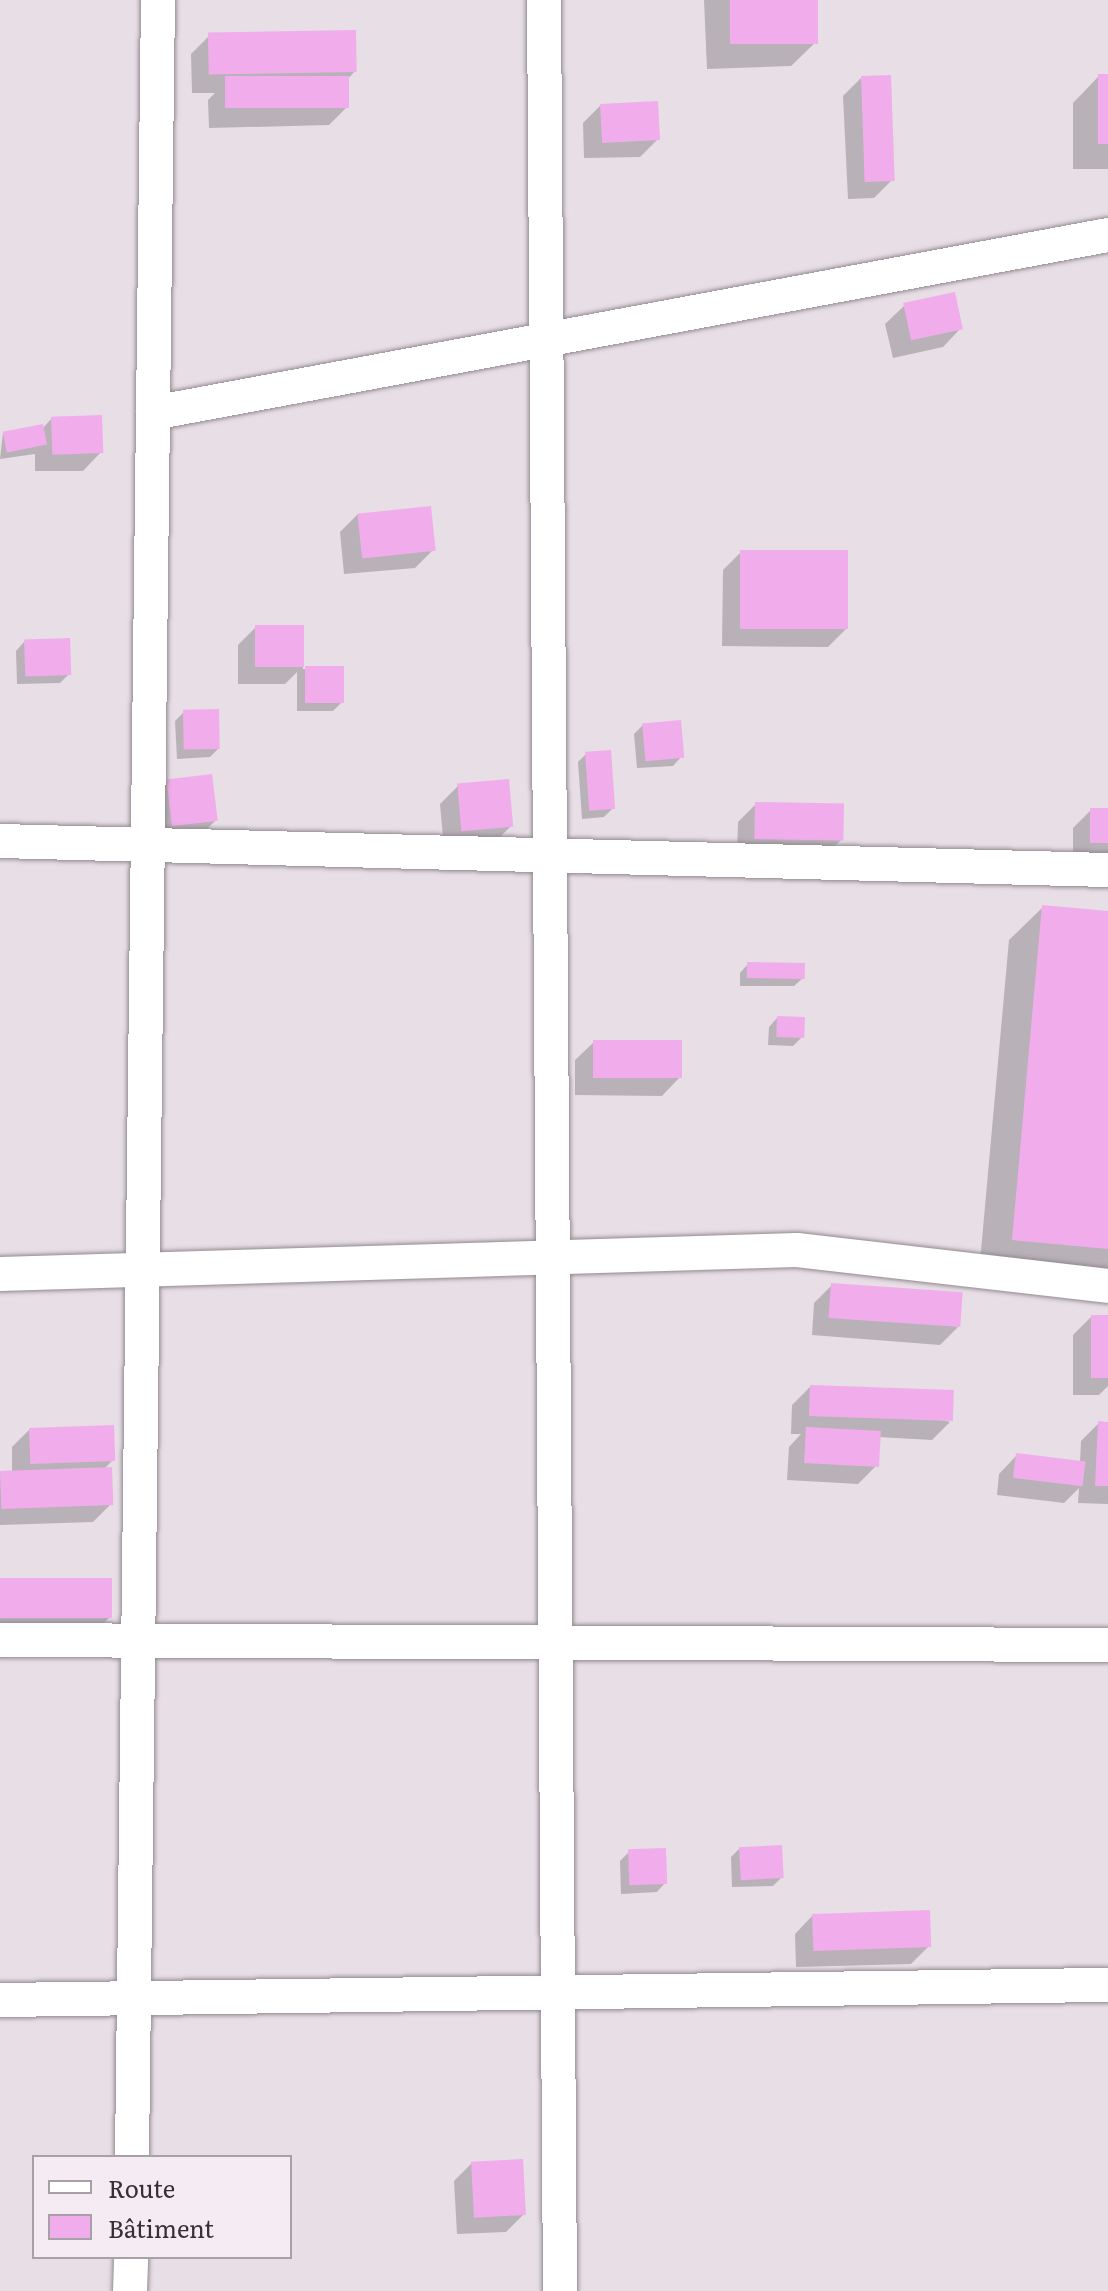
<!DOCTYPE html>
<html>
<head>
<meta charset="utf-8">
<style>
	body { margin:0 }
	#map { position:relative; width:1108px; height:2291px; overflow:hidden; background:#e7dee6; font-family:Literata,serif }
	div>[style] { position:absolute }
	.shadow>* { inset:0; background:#0003 }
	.building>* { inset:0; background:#f1adeb; transform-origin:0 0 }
	.roads { filter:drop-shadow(0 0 2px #928a91) drop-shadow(0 0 2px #928a91) }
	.street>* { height:34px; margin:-17px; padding:0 17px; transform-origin:17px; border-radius:17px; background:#fff }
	span { translate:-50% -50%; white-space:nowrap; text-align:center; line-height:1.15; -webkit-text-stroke:6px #f4ebf3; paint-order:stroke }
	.legend { position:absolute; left:32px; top:2155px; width:260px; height:104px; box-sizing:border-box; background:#f4ebf3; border:2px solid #a7a0a6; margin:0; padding:10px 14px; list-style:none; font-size:24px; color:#343033 }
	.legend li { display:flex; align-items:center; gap:16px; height:40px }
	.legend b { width:40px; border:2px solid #a7a0a6 }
</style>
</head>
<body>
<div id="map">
	<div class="shadow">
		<i style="clip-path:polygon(704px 0,816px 0,818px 40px,791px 66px,707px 69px)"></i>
		<i style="clip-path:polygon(209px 36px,355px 71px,347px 80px,347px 107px,329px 125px,209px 128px,208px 100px,215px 93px,192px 93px,191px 54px)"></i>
		<i style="clip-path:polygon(1099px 76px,1108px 76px,1108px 169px,1073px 169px,1073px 103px)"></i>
		<i style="clip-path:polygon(861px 78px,892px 180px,874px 198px,848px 199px,843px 96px)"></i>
		<i style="clip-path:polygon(601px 105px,658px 139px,640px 157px,584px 158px,583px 123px)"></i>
		<i style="clip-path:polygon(904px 306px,961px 328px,943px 347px,893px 358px,885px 324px)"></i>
		<i style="clip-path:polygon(52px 418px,101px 452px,83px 471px,35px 471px,35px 454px,0 459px,3px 432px,42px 429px)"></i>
		<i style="clip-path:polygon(358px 514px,433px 550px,415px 568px,344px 574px,340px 532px)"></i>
		<i style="clip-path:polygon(741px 552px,846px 629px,828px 647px,722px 646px,723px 570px)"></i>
		<i style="clip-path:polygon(256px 627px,302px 627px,303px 669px,342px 668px,342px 702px,333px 711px,297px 711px,297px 672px,285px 684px,238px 684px,238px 645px)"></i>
		<i style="clip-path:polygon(24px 642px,69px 674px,60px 683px,17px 684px,16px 651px)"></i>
		<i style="clip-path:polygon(184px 712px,218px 749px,210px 757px,177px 759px,175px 721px)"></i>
		<i style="clip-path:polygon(643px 725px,681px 757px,673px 766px,637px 768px,634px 734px)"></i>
		<i style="clip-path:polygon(586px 754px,613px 808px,604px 817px,582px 819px,578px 762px)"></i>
		<i style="clip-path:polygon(167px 782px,216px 820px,198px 838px,156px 844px,149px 800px)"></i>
		<i style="clip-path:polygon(458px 786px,511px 826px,493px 844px,444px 849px,440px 804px)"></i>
		<i style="clip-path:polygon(756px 804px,841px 840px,823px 858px,737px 856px,738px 822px)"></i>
		<i style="clip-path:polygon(1091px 810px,1108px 810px,1108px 861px,1073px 860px,1073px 828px)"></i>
		<i style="clip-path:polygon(1043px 907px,1108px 913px,1108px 1285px,979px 1273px,1009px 940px)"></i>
		<i style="clip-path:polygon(748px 964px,803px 978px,794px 986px,740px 986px,740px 973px)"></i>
		<i style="clip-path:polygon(777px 1018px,802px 1037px,793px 1046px,768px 1045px,769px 1027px)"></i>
		<i style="clip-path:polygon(594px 1042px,680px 1077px,662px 1096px,575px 1095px,575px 1060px)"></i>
		<i style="clip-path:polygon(832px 1285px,958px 1327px,940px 1345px,812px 1335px,814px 1303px)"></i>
		<i style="clip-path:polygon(1091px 1317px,1108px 1317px,1108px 1386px,1099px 1395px,1073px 1395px,1073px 1335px)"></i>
		<i style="clip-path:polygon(810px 1387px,950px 1422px,932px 1440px,878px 1437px,876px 1466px,858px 1484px,787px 1480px,789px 1447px,801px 1434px,791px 1434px,792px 1405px)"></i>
		<i style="clip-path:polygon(1099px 1423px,1108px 1424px,1108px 1504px,1078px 1503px,1079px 1488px,1064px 1503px,997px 1495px,999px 1474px,1017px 1455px,1080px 1462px,1081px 1441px)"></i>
		<i style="clip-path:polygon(30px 1429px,113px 1460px,104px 1469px,111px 1504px,93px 1522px,0 1525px,0 1472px,12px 1472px,12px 1447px)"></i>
		<i style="clip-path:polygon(0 1580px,110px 1617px,84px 1643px,0 1643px)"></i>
		<i style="clip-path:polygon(740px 1848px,782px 1877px,773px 1886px,732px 1887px,731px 1857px)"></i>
		<i style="clip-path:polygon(629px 1852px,665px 1883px,657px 1892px,621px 1894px,620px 1861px)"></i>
		<i style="clip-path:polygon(813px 1915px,929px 1946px,911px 1964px,796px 1967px,795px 1934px)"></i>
		<i style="clip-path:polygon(472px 2163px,524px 2214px,506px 2232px,457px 2234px,454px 2181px)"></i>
	</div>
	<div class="building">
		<i style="left:730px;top:0;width:88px;height:44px"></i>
		<i style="left:356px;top:30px;width:42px;height:148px;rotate:89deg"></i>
		<i style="left:1098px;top:74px;width:10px;height:70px"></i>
		<i style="left:891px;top:75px;width:106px;height:30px;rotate:88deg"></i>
		<i style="left:349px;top:76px;width:32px;height:124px;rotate:90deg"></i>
		<i style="left:658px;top:101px;width:39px;height:58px;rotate:87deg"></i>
		<i style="left:955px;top:292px;width:38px;height:53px;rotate:78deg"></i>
		<i style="left:102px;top:415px;width:38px;height:51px;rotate:88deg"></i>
		<i style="left:43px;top:424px;width:21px;height:41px;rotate:79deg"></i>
		<i style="left:431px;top:506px;width:45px;height:74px;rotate:84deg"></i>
		<i style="left:740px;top:550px;width:108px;height:79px"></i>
		<i style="left:255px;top:625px;width:49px;height:42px"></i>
		<i style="left:70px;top:638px;width:37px;height:46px;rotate:88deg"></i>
		<i style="left:344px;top:666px;width:37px;height:39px;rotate:90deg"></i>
		<i style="left:219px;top:709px;width:40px;height:36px;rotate:89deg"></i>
		<i style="left:681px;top:720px;width:38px;height:39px;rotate:85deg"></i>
		<i style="left:611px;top:750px;width:59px;height:26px;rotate:86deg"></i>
		<i style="left:212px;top:774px;width:47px;height:46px;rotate:83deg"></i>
		<i style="left:509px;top:779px;width:48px;height:52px;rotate:85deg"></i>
		<i style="left:755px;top:802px;width:89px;height:37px;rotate:1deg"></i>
		<i style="left:1090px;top:808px;width:18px;height:35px"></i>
		<i style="clip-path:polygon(1042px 905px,1108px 911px,1108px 1249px,1012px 1240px)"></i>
		<i style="left:747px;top:962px;width:58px;height:16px;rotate:1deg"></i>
		<i style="left:777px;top:1016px;width:28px;height:21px;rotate:2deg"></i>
		<i style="left:593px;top:1040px;width:89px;height:38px"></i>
		<i style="left:831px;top:1283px;width:132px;height:35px;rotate:4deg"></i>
		<i style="left:1091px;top:1315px;width:17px;height:63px"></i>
		<i style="left:810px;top:1385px;width:144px;height:31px;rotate:2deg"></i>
		<i style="clip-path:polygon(1098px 1421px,1108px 1422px,1108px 1486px,1095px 1486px)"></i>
		<i style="left:114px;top:1425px;width:36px;height:85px;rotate:88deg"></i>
		<i style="left:806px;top:1427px;width:75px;height:36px;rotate:3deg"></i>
		<i style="left:1016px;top:1453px;width:70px;height:25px;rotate:7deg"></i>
		<i style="left:112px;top:1467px;width:38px;height:112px;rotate:88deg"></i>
		<i style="left:0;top:1578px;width:112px;height:40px"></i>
		<i style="left:782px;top:1845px;width:33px;height:43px;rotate:87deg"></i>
		<i style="left:666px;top:1848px;width:36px;height:38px;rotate:88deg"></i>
		<i style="left:930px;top:1910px;width:37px;height:118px;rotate:88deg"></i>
		<i style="left:523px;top:2159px;width:56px;height:52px;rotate:87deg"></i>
	</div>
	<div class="roads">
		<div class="street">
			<i style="left:544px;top:0;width:2291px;rotate:89.6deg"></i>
			<i style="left:153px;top:413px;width:971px;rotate:-10.56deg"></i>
			<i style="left:0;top:841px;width:1108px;rotate:1.5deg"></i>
			<i style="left:0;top:1274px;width:797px;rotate:-1.72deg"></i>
			<i style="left:797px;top:1250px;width:313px;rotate:6.6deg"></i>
			<i style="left:0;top:1640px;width:1108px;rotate:0.26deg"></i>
			<i style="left:0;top:2000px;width:1108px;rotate:-0.78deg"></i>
			<i style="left:132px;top:2157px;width:2157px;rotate:-89.31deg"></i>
			<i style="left:130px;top:2291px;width:34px;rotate:-88deg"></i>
		</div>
	</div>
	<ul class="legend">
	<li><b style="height:10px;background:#fff"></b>Route</li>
	<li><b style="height:22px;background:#f1adeb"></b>Bâtiment</li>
	</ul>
</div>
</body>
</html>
